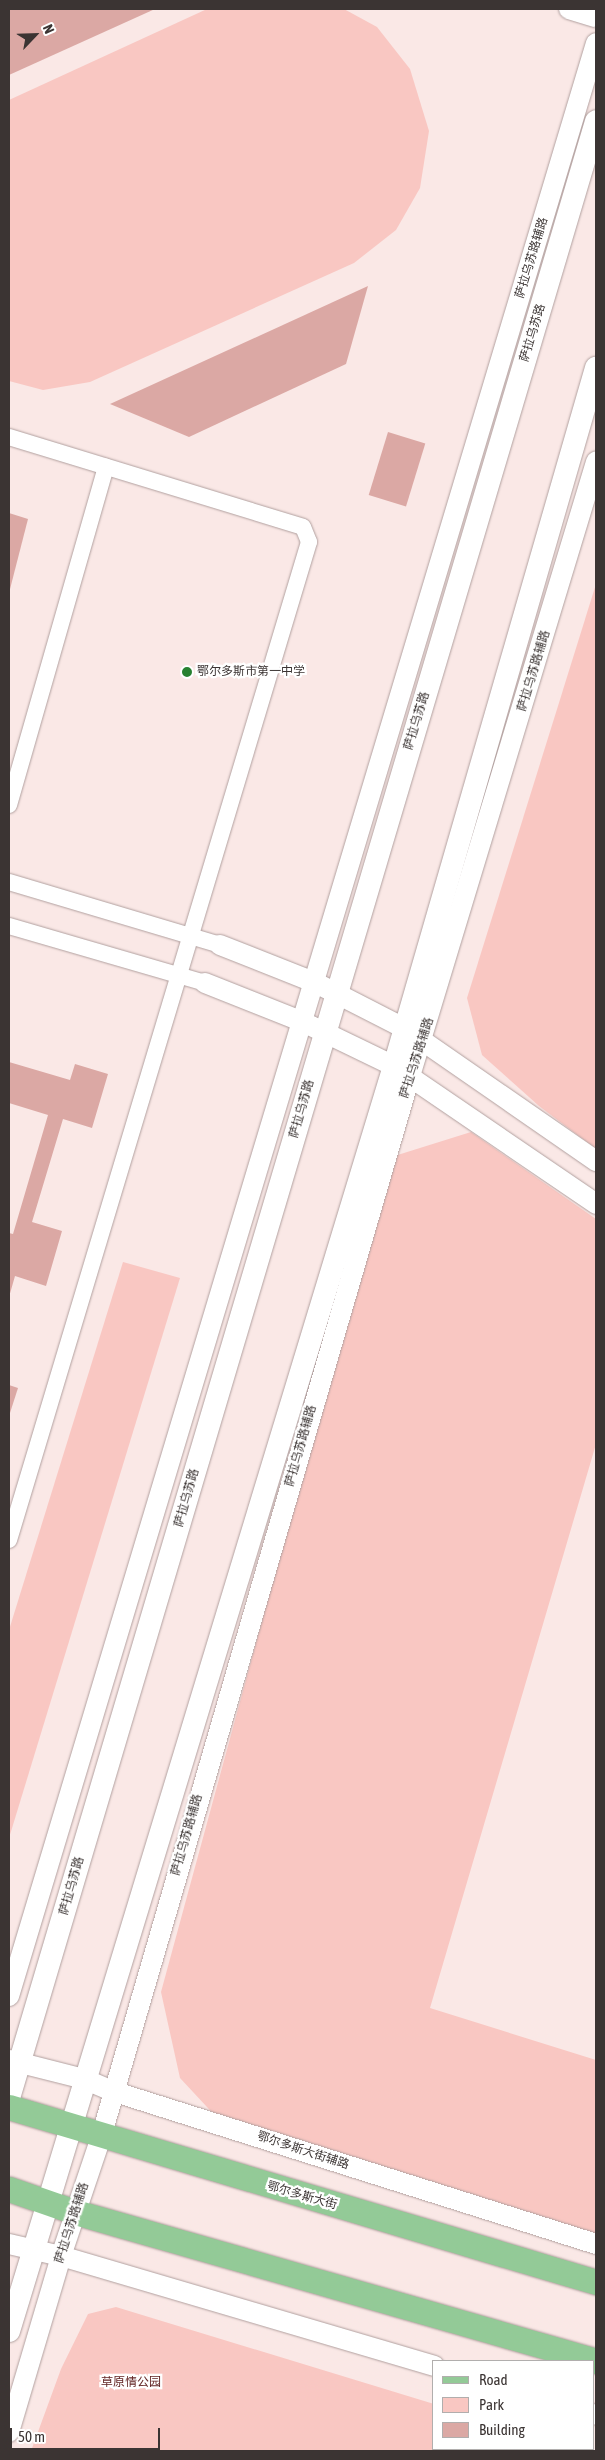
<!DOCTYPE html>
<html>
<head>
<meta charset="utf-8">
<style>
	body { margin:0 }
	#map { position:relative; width:605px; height:2460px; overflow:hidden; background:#fae8e6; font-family:"Asap Condensed","Noto Sans SC",sans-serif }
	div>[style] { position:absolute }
	.green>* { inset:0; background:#f9c7c2 }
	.building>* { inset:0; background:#dba8a4; transform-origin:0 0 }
	.roads { filter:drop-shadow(0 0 1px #b1a09f) drop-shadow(0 0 1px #b1a09f) }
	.minor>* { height:16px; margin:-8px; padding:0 8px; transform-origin:8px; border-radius:8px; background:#fff }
	.tertiary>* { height:20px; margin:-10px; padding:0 10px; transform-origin:10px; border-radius:10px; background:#fff }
	.secondary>* { height:22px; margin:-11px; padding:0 11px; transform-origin:11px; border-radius:11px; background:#fff }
	.primary>* { height:25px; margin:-12.5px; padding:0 12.5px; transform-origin:12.5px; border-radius:12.5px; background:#93ca97 }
	.dots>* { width:14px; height:14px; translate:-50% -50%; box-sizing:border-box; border:2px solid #fff; border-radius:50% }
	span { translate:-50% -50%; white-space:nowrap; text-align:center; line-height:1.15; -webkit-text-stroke:4.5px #fff; paint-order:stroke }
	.street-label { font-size:12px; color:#3b3433 }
	.poi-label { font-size:12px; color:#3b3433 }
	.left { translate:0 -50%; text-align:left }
	.park-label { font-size:12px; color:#622524 }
	.frame { position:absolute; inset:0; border:10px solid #3b3433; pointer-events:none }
	.legend { position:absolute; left:432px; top:2360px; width:162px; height:90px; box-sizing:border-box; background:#fff; border:1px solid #b1aead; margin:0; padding:6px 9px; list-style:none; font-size:15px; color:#3b3433 }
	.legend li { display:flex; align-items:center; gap:10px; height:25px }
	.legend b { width:25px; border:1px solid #b1aead }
	.north { position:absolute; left:10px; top:10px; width:50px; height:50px; -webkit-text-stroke:4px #fff; paint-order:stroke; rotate:66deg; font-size:14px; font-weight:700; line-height:20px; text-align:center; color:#3b3433 }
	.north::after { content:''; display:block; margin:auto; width:18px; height:22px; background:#3b3433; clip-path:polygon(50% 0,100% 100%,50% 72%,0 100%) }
	.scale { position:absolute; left:10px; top:2428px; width:150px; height:22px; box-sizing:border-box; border:2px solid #3b3433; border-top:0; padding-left:6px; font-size:15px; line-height:18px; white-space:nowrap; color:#3b3433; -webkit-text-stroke:4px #fff; paint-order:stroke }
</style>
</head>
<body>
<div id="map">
	<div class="green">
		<i style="clip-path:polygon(207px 9px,344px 9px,377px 27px,410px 69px,429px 131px,420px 188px,396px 230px,354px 263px,90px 382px,43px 390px,9px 381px,9px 100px)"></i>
		<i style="clip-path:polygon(596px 584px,596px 1149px,539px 1106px,482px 1055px,467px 998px)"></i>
		<i style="clip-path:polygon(471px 1132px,596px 1219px,596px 1444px,430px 2008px,596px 2060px,596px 2236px,220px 2121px,180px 2078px,161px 1992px,388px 1158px)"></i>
		<i style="clip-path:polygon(123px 1262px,180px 1278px,9px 1838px,9px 1630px)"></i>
		<i style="clip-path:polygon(116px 2307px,434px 2404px,434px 2449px,590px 2451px,31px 2451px,61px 2369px,88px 2314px)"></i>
	</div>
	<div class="building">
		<i style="clip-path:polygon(9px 9px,155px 9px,9px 75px)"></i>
		<i style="clip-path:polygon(368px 286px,346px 364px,189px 437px,110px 404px)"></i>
		<i style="left:388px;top:432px;width:39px;height:66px;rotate:17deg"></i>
		<i style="clip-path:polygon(9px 513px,28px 519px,9px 593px)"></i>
		<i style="clip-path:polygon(9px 1062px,70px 1080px,75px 1064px,108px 1074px,92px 1128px,63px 1119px,32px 1222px,62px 1231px,46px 1286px,15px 1276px,9px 1297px,9px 1233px,13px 1234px,48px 1115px,9px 1103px)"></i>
		<i style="clip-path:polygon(9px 1385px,18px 1388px,9px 1416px)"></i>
	</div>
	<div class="roads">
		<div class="minor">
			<i style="left:9px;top:437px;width:307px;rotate:17deg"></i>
			<i style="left:303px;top:527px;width:16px;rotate:68deg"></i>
			<i style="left:309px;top:542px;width:1042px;rotate:106.73deg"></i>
			<i style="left:9px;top:805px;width:352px;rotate:-74deg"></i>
			<i style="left:9px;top:882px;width:220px;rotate:16.6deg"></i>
			<i style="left:9px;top:926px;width:204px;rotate:16.2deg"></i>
		</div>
		<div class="tertiary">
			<i style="left:569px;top:9px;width:28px;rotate:17deg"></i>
			<i style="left:220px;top:945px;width:103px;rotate:21.6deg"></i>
			<i style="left:316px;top:983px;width:99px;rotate:27.1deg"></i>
			<i style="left:404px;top:1028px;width:234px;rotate:34.7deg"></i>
			<i style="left:205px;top:983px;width:105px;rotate:21.7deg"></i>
			<i style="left:303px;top:1022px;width:101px;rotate:25.8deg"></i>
			<i style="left:394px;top:1066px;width:245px;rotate:34.3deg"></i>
			<i style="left:9px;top:1996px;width:2039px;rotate:-73.27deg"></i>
			<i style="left:9px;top:2060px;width:77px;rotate:14.2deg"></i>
			<i style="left:84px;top:2079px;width:30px;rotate:23deg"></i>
			<i style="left:112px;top:2091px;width:508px;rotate:17.54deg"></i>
			<i style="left:9px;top:2244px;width:53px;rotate:13deg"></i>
			<i style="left:61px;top:2256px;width:389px;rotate:16.4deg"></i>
			<i style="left:594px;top:2414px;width:2px;rotate:27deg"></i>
			<i style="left:9px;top:2432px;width:184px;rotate:-73.5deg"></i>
			<i style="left:61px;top:2256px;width:126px;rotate:-71.4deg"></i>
			<i style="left:101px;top:2137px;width:1105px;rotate:-73.76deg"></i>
			<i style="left:410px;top:1076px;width:642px;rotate:-73.15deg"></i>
		</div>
		<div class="secondary">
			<i style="left:9px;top:2098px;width:2062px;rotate:-73.46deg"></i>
			<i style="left:9px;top:2331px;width:1322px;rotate:-73.07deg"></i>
			<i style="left:394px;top:1066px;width:727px;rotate:-73.86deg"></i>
		</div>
		<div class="primary">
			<i style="left:9px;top:2107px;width:613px;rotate:16.6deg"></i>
			<i style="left:9px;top:2189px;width:70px;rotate:19.2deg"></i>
			<i style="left:75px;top:2212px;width:542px;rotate:15.96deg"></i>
		</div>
	</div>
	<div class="dots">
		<i style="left:187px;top:672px;background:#278131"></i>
	</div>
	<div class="street-label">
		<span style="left:532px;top:258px;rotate:-73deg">萨拉乌苏路辅路</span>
		<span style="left:533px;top:333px;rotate:-73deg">萨拉乌苏路</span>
		<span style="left:534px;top:671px;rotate:-73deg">萨拉乌苏路辅路</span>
		<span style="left:417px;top:721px;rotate:-73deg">萨拉乌苏路</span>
		<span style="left:417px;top:1058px;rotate:-72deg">萨拉乌苏路辅路</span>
		<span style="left:302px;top:1109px;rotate:-74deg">萨拉乌苏路</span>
		<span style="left:301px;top:1446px;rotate:-74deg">萨拉乌苏路辅路</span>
		<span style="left:187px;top:1498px;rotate:-74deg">萨拉乌苏路</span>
		<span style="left:187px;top:1835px;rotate:-74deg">萨拉乌苏路辅路</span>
		<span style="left:72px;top:1886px;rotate:-74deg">萨拉乌苏路</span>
		<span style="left:303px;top:2151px;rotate:18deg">鄂尔多斯大街辅路</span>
		<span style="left:302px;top:2196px;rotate:16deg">鄂尔多斯大街</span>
		<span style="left:72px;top:2223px;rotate:-72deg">萨拉乌苏路辅路</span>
	</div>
	<div class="poi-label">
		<span class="left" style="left:197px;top:672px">鄂尔多斯市第一中学</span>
	</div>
	<div class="park-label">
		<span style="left:131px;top:2383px">草原情公园</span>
	</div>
	<div class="frame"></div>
	<ul class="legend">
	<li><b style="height:6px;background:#93ca97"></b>Road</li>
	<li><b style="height:14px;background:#f9c7c2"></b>Park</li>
	<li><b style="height:14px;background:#dba8a4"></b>Building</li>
	</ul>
	<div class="north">N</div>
	<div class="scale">50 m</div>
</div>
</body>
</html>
